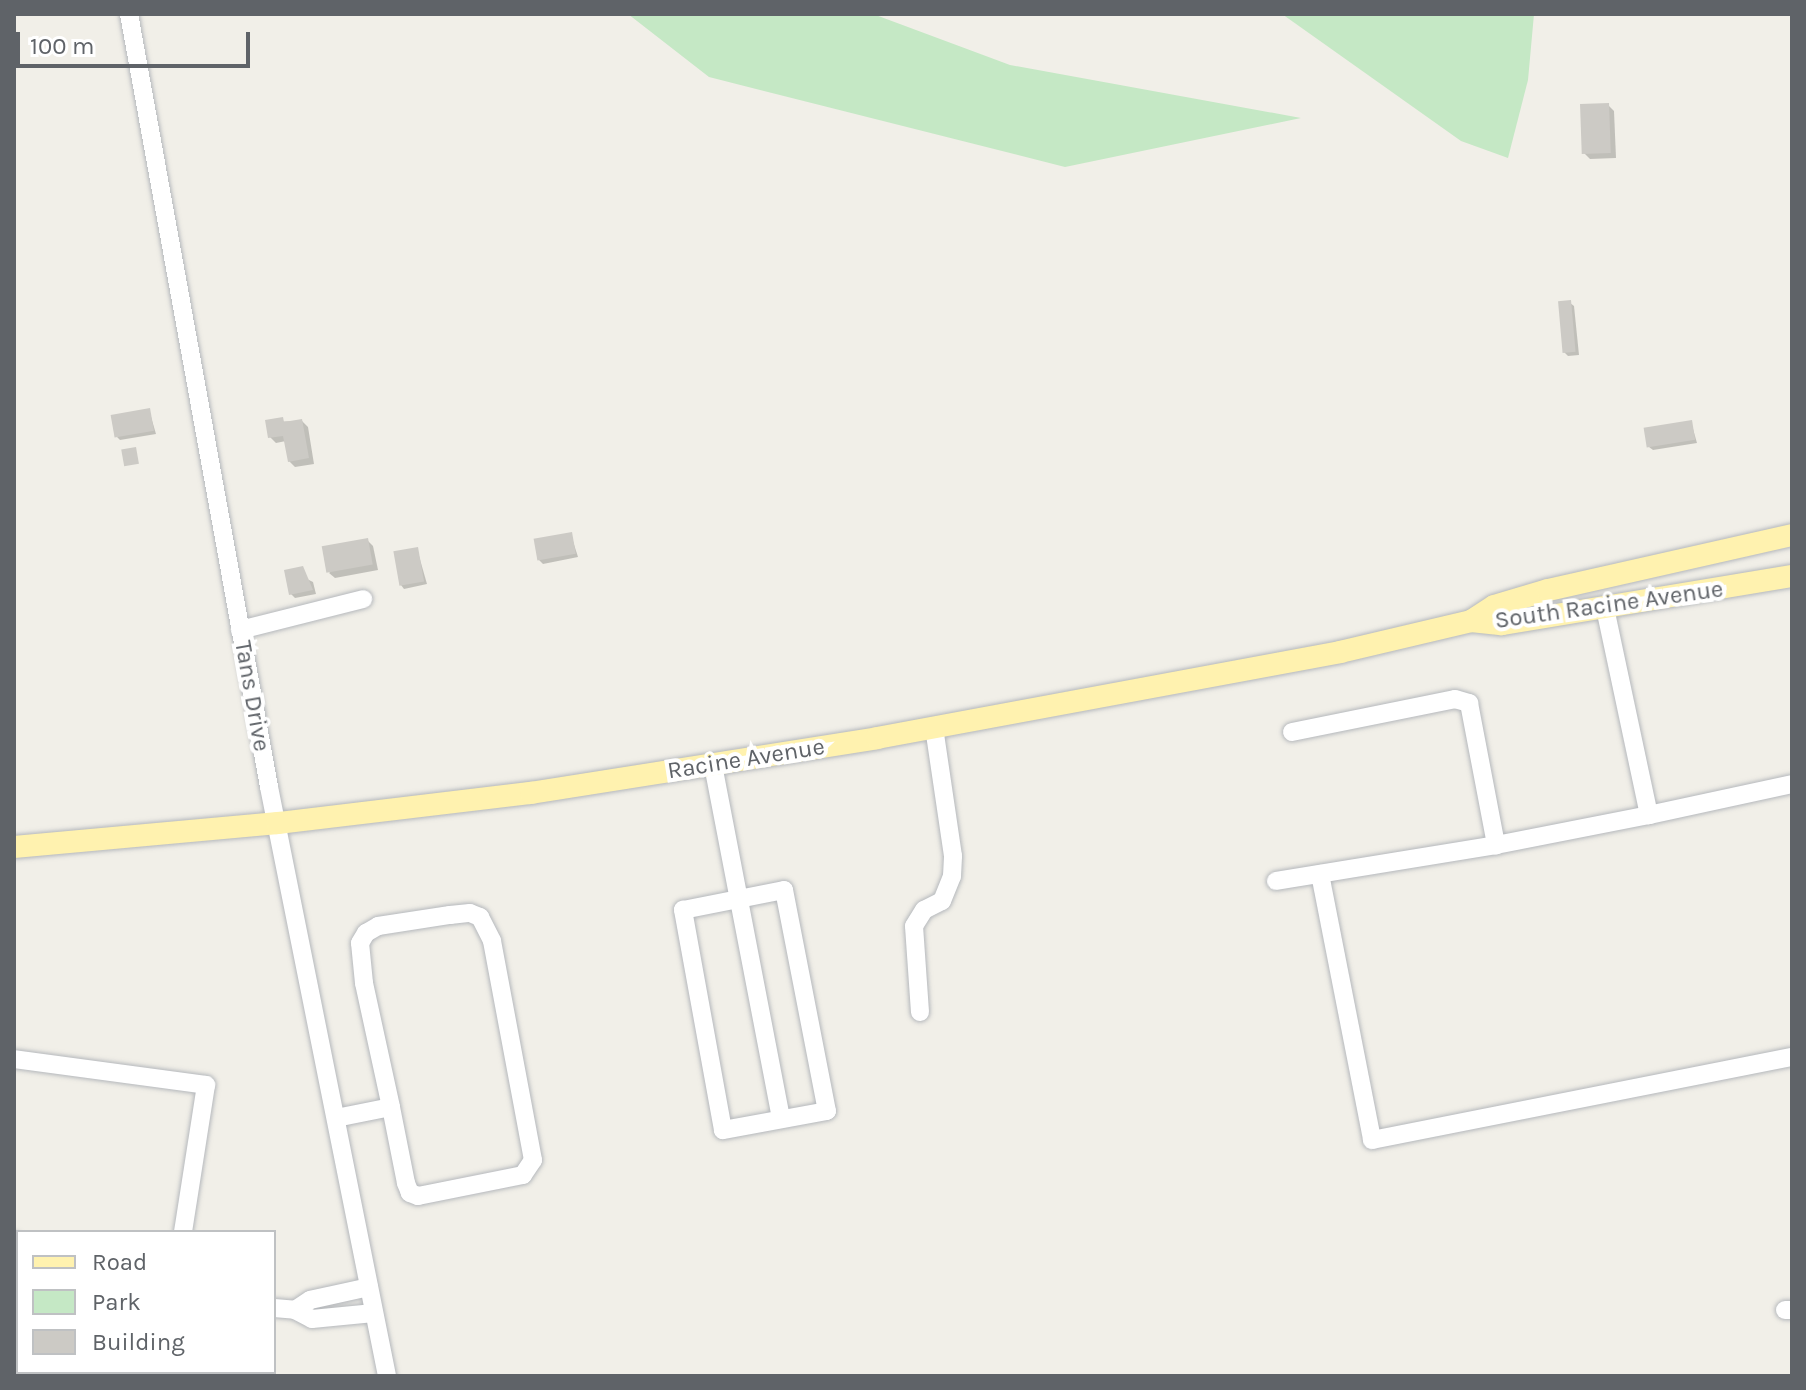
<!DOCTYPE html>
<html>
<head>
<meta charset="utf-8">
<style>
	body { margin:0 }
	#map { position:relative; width:1806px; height:1390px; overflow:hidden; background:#f1efe8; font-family:Karla,sans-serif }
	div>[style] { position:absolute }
	.green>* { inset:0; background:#c5e8c5 }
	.shadow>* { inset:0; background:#0003 }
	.building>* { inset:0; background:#cccac5; transform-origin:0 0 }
	.roads { filter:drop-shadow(0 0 2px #b5b8bc) drop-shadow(0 0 2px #b5b8bc) }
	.minor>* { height:18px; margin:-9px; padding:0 9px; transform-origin:9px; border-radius:9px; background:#fff }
	.major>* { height:22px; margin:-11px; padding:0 11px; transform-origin:11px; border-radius:11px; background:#fff2af }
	span { translate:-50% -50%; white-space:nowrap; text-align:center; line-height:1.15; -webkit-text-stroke:8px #fff; paint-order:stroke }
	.street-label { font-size:24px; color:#5f6368 }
	.frame { position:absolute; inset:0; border:16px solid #5f6368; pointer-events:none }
	.legend { position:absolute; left:16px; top:1230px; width:260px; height:144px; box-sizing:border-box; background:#fff; border:2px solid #bfc1c3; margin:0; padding:10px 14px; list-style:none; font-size:24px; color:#5f6368 }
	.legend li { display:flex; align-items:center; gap:16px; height:40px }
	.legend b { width:40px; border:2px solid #bfc1c3 }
	.scale { position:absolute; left:16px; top:32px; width:234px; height:36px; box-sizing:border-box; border:4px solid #5f6368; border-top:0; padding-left:10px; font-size:24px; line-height:28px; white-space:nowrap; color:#5f6368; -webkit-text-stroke:6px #fff; paint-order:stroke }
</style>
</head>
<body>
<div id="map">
	<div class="green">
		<i style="clip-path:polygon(628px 14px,873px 14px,1010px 65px,1301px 118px,1065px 167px,709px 77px)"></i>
		<i style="clip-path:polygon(1282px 14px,1534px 14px,1528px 80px,1508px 158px,1461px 141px)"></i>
	</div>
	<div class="shadow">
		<i style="clip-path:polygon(1608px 105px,1614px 111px,1616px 158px,1590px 159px,1584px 153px)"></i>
		<i style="clip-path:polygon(1570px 303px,1574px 306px,1579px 355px,1568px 356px,1564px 352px)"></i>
		<i style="clip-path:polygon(149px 410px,156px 434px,120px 440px,117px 437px)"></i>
		<i style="clip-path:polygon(302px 421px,308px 427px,314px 464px,295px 467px,289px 461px,286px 441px,276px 443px,270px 437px,267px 422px)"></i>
		<i style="clip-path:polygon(1691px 422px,1697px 443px,1653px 450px,1649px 447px)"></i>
		<i style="clip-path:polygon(571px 535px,578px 557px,543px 564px,539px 560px)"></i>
		<i style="clip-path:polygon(367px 540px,373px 546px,378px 570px,335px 578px,329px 573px)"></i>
		<i style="clip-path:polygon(417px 549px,427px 584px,404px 589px,401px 585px)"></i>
		<i style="clip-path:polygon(302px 568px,307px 579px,313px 582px,316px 594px,295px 598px,291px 594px)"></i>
	</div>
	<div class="building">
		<i style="left:1609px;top:103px;width:50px;height:29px;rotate:88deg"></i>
		<i style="left:1571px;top:300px;width:52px;height:13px;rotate:85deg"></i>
		<i style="left:150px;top:408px;width:23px;height:40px;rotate:80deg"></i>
		<i style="clip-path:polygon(283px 417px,284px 422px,302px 419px,309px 458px,288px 462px,283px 436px,268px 438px,265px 420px)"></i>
		<i style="left:1692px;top:420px;width:20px;height:49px;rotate:81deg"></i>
		<i style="left:136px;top:447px;width:17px;height:15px;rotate:80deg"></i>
		<i style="left:572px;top:532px;width:22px;height:39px;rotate:80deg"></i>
		<i style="left:368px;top:538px;width:27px;height:47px;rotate:80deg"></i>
		<i style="left:418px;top:547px;width:35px;height:25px;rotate:80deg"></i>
		<i style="clip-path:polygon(303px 566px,313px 590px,289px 595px,284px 570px)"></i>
	</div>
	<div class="roads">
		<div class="minor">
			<i style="left:129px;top:14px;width:786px;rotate:79.73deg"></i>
			<i style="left:269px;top:787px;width:601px;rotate:78.67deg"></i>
			<i style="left:240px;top:630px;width:127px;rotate:-14.1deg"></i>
			<i style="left:1292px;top:732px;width:166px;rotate:-11.4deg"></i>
			<i style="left:1455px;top:699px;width:15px;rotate:16deg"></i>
			<i style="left:1469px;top:703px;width:145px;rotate:79.2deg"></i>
			<i style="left:1496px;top:845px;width:156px;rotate:-11.1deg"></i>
			<i style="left:1649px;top:815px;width:212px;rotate:-102deg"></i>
			<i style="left:713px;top:765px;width:360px;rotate:79.1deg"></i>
			<i style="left:1649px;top:815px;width:146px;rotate:-12.2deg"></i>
			<i style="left:1320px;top:874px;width:271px;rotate:78.9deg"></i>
			<i style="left:1372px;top:1140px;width:428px;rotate:-11.2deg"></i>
			<i style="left:1276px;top:881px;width:223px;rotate:-9.3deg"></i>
			<i style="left:784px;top:890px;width:225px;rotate:79deg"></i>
			<i style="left:827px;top:1111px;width:106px;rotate:169.6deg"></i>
			<i style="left:723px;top:1130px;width:224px;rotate:-100.3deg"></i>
			<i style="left:683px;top:910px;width:103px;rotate:-11.2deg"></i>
			<i style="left:920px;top:1012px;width:86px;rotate:-94deg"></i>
			<i style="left:914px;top:926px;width:19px;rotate:-58deg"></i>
			<i style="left:924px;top:910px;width:20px;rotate:-27deg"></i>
			<i style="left:942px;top:901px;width:27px;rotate:-68deg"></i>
			<i style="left:952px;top:876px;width:20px;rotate:-87deg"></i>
			<i style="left:953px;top:856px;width:129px;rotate:-98.4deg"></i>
			<i style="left:14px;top:1059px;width:194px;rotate:7.7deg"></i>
			<i style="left:206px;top:1085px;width:149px;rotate:98.9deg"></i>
			<i style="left:336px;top:1118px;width:56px;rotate:-11.3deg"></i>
			<i style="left:391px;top:1107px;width:127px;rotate:-102.3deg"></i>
			<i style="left:364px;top:983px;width:40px;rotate:-95.7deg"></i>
			<i style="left:360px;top:943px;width:12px;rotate:-59deg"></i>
			<i style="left:366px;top:933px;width:14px;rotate:-30deg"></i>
			<i style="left:378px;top:926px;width:73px;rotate:-8.7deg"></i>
			<i style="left:450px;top:915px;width:20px;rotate:-6deg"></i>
			<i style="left:470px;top:913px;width:11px;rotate:22deg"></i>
			<i style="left:480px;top:917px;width:27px;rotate:63deg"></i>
			<i style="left:492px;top:941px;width:223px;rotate:79.4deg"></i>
			<i style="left:533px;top:1160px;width:18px;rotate:124deg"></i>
			<i style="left:523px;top:1175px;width:107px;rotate:168.7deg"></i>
			<i style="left:418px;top:1196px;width:9px;rotate:-159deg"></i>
			<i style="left:410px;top:1193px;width:11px;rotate:-112deg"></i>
			<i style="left:406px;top:1183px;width:77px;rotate:-101.2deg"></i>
			<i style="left:14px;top:1241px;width:20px;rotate:79deg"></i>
			<i style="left:369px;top:1287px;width:60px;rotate:167.6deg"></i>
			<i style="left:310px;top:1300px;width:18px;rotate:146deg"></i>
			<i style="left:295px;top:1310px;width:19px;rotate:28deg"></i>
			<i style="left:312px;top:1319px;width:62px;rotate:-5.5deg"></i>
			<i style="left:274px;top:1308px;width:21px;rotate:5deg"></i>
			<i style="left:1785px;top:1310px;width:7px"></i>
		</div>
		<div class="major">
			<i style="left:1471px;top:621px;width:31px;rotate:6deg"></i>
			<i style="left:1502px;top:624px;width:294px;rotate:-9.4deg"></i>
			<i style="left:14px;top:847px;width:265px;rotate:-5.2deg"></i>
			<i style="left:278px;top:823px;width:255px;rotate:-6.8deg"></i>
			<i style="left:531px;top:793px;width:350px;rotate:-9deg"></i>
			<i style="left:877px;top:738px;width:471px;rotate:-10.5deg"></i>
			<i style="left:1340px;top:652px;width:135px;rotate:-13.3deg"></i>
			<i style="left:1471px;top:621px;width:27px;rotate:-33deg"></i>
			<i style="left:1494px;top:606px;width:56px;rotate:-16.5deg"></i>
			<i style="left:1548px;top:590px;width:250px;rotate:-12.7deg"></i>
		</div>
	</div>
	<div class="street-label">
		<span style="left:1609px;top:605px;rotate:-8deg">South Racine Avenue</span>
		<span style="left:252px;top:696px;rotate:80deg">Tans Drive</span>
		<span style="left:746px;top:759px;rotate:-9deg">Racine Avenue</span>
	</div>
	<div class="frame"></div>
	<ul class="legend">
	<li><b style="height:10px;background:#fff2af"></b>Road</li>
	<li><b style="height:22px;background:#c5e8c5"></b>Park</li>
	<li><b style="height:22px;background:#cccac5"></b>Building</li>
	</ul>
	<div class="scale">100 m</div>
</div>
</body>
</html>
